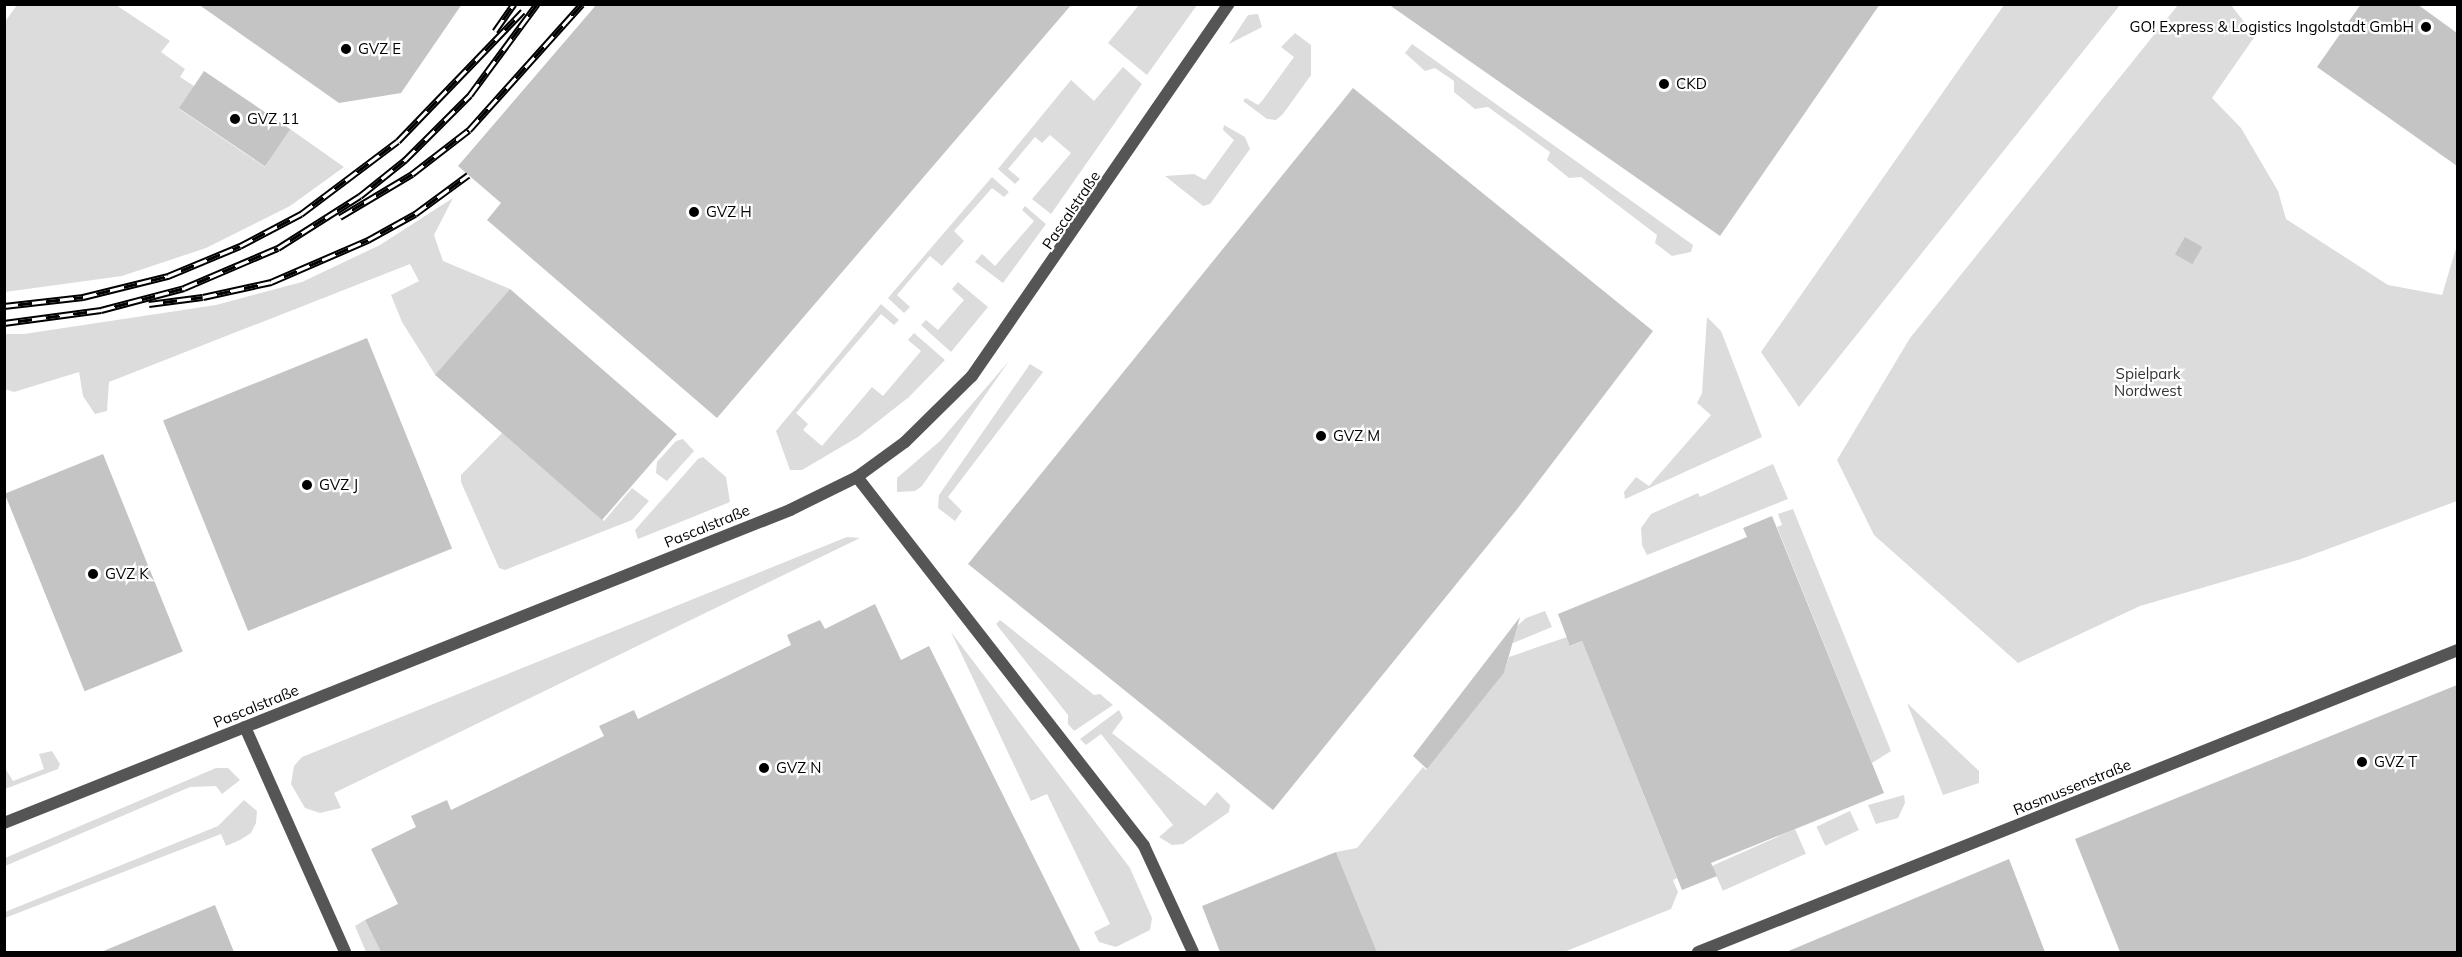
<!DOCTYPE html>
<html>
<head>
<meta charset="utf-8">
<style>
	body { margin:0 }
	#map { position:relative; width:2462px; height:957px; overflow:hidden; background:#fff; font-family:Mulish,sans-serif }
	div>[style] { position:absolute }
	.green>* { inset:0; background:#dcdcdc; transform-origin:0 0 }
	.building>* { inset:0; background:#c4c4c4; transform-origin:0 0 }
	.minor>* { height:12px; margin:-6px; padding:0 6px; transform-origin:6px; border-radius:6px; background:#555 }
	.rail>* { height:7px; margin-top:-3.5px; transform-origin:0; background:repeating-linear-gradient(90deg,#fff 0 14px,#000 0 28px); box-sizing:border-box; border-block:2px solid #000 }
	.dots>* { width:16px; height:16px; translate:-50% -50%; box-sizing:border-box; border:3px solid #fff; border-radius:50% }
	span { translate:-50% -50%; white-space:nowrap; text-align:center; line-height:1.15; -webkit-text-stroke:4.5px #fff; paint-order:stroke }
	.poi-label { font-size:15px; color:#000 }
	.right { translate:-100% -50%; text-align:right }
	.left { translate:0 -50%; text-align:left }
	.street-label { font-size:15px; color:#000 }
	.park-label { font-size:15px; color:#333 }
	.frame { position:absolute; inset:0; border:6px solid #000; pointer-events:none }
</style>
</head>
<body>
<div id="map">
	<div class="green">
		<i style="clip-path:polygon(17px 5px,116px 5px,170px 41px,161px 52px,185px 69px,180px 77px,194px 86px,179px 109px,265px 167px,290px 129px,344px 167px,290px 206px,206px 248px,122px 276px,5px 292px,4px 23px)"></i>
		<i style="clip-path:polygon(1139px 5px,1197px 5px,1147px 75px,1108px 43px)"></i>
		<i style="clip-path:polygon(2004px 5px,2120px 5px,1799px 407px,1761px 352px)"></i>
		<i style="clip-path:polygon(2178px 5px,2231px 5px,2255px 36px,2212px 98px,2241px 128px,2278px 191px,2286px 219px,2388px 285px,2442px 295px,2457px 245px,2457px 501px,2301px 559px,2140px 606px,2018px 663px,1874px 535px,1837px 460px,1910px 338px)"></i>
		<i style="clip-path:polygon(1258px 14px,1262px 27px,1229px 44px,1248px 15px)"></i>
		<i style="clip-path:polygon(1295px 33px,1311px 45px,1311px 75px,1283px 114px,1276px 120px,1267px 119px,1243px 101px,1246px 98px,1258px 105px,1262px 101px,1294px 57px,1281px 47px)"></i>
		<i style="clip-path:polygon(1412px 44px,1693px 245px,1691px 252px,1672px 256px,1655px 243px,1657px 235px,1581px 177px,1569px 178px,1547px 160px,1550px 152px,1488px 107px,1475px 109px,1454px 92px,1454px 81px,1435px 68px,1425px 71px,1405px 53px)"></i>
		<i style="clip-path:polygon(1123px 67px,1142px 84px,1051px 214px,1032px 199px,1071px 153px,1050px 135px,1042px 143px,1035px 137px,1008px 169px,1020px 179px,1015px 184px,998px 169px,1071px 80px,1094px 101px)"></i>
		<i style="clip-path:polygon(1224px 125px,1245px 137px,1250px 149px,1210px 204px,1203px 206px,1165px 176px,1194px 174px,1205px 180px,1234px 140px,1223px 130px)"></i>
		<i style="clip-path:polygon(992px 177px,1009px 192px,1004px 197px,992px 188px,954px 231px,964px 241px,942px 266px,930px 256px,897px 295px,910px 307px,904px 313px,888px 298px)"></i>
		<i style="clip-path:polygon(453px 198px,434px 235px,443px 261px,510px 289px,436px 376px,402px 322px,391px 295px,419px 281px,410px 264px,109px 382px,107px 411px,95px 414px,83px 396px,79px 372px,14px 392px,5px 389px,5px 334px,24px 334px,216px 305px,302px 282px,380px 245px)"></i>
		<i style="clip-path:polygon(1025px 206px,1046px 224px,1003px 283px,975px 262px,982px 254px,995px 266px,1034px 221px,1022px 210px)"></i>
		<i style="clip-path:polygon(958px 282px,988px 307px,951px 352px,921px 325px,926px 320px,938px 330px,964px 300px,952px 289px)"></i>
		<i style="clip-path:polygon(881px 304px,899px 320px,894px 325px,881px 314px,796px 413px,808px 424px,803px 430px,822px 446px,872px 387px,883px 396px,921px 351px,908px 340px,914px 333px,945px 360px,909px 397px,858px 437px,802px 470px,790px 470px,776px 431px)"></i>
		<i style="clip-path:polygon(1707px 317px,1721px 331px,1762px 437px,1625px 499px,1624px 492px,1636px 477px,1649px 486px,1711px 415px,1697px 403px,1702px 393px)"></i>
		<i style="clip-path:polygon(1009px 361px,922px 486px,915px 491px,897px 492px,897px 478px,940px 441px)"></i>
		<i style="clip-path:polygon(1030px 364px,1043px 372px,948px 497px,962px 511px,955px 521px,938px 508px,939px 495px)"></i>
		<i style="clip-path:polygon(502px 433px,604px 521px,632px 488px,649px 501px,632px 520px,505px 570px,499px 568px,461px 482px,461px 475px)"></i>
		<i style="clip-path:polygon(683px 439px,694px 451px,667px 481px,656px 473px,657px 462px,676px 441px)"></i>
		<i style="clip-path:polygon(703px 457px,726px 477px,730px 502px,638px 539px,635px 530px,698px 459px)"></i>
		<i style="clip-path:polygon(1773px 464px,1788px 499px,1647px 555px,1642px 545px,1641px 528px,1651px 514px,1698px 493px,1700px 497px)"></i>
		<i style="clip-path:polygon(1793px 509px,1891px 751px,1872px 763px,1777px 527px,1782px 525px,1778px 514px)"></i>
		<i style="clip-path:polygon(847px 537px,860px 538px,334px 793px,341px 808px,320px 813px,305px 808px,291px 784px,294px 766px,302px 757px)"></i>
		<i style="clip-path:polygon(1545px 611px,1552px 627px,1513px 643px,1505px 637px,1526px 618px)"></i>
		<i style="clip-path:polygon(1000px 620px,1094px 695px,1100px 694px,1113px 705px,1074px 731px,1068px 724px,1068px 715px,996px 624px)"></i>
		<i style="clip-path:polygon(951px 632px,1130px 868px,1152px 918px,1150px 930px,1116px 947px,1099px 942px,1094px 932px,1110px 924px,1047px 794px,1031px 801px)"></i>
		<i style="clip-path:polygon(1567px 637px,1571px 646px,1582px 641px,1677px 878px,1673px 880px,1678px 892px,1671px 909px,1564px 952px,1377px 952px,1336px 852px,1357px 848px,1423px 767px,1426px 770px,1504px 673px,1509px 657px)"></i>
		<i style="clip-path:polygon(1907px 703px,1979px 771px,1979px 783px,1943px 795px)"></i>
		<i style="clip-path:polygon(1119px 710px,1123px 718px,1112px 733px,1205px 806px,1217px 792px,1230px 805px,1229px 812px,1183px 844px,1172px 845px,1159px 837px,1173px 825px,1101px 734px,1086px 745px,1080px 739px)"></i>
		<i style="clip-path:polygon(52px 751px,60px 764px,58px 769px,5px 789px,5px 768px,13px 781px,44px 769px,39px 754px)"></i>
		<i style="clip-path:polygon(216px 768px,228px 768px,240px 780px,222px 794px,216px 786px,190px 787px,5px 866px,5px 858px)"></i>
		<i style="clip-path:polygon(1904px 795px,1905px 803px,1898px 818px,1876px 824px,1868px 805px)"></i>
		<i style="clip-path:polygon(244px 800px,257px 811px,256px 823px,251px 833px,240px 840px,226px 846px,221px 834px,5px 918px,5px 912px,218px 826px)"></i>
		<i style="left:1850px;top:811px;width:21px;height:37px;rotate:65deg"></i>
		<i style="left:1795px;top:829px;width:27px;height:91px;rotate:66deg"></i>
		<i style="clip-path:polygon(365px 920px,381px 952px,366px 952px,355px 926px)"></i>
	</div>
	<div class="building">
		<i style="clip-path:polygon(198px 4px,462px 4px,401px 93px,339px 103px)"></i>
		<i style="clip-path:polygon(597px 4px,1072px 4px,717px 418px,487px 220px,501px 203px,458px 166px)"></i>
		<i style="clip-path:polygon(1388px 4px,1880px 4px,1720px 236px)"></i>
		<i style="clip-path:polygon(2361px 4px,2417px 4px,2457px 33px,2457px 166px,2317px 67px)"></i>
		<i style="left:204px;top:71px;width:104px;height:45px;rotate:34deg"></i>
		<i style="clip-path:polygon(1353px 88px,1653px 331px,1518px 508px,1273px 810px,968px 564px)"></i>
		<i style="left:2185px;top:237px;width:20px;height:20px;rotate:30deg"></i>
		<i style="left:510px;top:289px;width:221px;height:114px;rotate:41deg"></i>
		<i style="left:367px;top:338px;width:227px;height:220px;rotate:68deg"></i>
		<i style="left:103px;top:454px;width:213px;height:106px;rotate:68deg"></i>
		<i style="clip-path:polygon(1772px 516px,1884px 793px,1711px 863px,1717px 876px,1682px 890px,1582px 641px,1570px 646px,1558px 614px,1747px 537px,1743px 528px)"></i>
		<i style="clip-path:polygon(875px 604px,901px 660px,929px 646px,1081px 952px,381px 952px,365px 920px,398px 904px,371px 849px,416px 827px,411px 816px,447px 800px,451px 810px,604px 736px,599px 726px,634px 710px,638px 719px,791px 645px,787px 635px,802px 628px,820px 620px,825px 629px)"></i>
		<i style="clip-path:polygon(1520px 617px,1504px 673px,1427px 769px,1413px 756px)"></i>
		<i style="clip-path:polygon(2457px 685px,2457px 952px,2120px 952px,2075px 839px)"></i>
		<i style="clip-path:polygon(1336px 852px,1377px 952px,1220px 952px,1202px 906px)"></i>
		<i style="clip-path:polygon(2009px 859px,2045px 952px,1786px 952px)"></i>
		<i style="clip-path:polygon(215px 905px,234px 952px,101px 952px)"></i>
	</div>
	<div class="minor">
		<i style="left:857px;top:477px;width:467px;rotate:52.1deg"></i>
		<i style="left:1144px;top:846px;width:117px;rotate:65.2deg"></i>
		<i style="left:245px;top:727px;width:246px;rotate:66deg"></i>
		<i style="left:4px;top:823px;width:846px;rotate:-21.71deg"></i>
		<i style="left:790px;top:510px;width:75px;rotate:-26.2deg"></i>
		<i style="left:857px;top:477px;width:59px;rotate:-36.1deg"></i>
		<i style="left:905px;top:442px;width:94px;rotate:-44.6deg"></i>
		<i style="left:972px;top:376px;width:452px;rotate:-55.4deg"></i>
		<i style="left:1698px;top:952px;width:818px;rotate:-21.67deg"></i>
	</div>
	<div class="rail">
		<i style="left:495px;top:31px;width:33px;rotate:-55deg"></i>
		<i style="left:340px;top:217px;width:84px;rotate:-30.8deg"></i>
		<i style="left:412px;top:174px;width:72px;rotate:-37.7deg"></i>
		<i style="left:469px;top:130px;width:169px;rotate:-48.1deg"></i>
		<i style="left:149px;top:304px;width:54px;rotate:-7.4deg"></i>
		<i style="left:203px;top:297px;width:70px;rotate:-12.4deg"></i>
		<i style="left:271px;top:282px;width:106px;rotate:-23.4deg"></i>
		<i style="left:368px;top:240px;width:54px;rotate:-29deg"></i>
		<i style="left:415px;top:214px;width:66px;rotate:-36.3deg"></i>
		<i style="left:4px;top:306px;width:80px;rotate:-6.5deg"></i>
		<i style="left:83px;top:297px;width:88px;rotate:-13.9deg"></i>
		<i style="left:168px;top:276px;width:78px;rotate:-22.6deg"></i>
		<i style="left:240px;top:246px;width:69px;rotate:-27.7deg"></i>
		<i style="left:301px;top:214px;width:121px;rotate:-37deg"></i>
		<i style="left:398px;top:141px;width:180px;rotate:-46.1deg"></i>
		<i style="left:4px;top:323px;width:98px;rotate:-7.6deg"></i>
		<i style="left:101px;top:310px;width:86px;rotate:-14.8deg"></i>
		<i style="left:184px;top:288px;width:102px;rotate:-23.1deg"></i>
		<i style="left:278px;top:248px;width:97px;rotate:-32.4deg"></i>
		<i style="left:360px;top:196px;width:58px;rotate:-38.7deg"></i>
		<i style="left:405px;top:160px;width:92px;rotate:-45deg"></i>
		<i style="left:470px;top:95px;width:113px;rotate:-53.6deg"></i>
	</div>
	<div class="dots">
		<i style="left:2426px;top:27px;background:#000"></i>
		<i style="left:346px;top:49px;background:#000"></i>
		<i style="left:1664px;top:84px;background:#000"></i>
		<i style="left:235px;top:119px;background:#000"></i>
		<i style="left:694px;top:212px;background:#000"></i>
		<i style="left:1321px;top:436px;background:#000"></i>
		<i style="left:307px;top:485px;background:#000"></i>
		<i style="left:93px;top:574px;background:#000"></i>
		<i style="left:2362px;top:762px;background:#000"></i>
		<i style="left:764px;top:768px;background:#000"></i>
	</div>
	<div class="poi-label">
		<span class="right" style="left:2414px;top:27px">GO! Express &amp; Logistics Ingolstadt GmbH</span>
		<span class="left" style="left:358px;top:49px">GVZ E</span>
		<span class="left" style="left:1676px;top:84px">CKD</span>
		<span class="left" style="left:247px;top:119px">GVZ 11</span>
		<span class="left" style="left:706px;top:212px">GVZ H</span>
		<span class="left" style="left:1333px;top:436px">GVZ M</span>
		<span class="left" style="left:319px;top:485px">GVZ J</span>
		<span class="left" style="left:105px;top:574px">GVZ K</span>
		<span class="left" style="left:2374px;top:762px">GVZ T</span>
		<span class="left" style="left:776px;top:768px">GVZ N</span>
	</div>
	<div class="street-label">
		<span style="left:1071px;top:210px;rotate:-56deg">Pascalstraße</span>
		<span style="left:707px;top:526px;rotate:-22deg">Pascalstraße</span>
		<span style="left:256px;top:706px;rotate:-22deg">Pascalstraße</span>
		<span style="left:2072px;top:787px;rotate:-22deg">Rasmussenstraße</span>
	</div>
	<div class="park-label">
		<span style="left:2148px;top:382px">Spielpark<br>Nordwest</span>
	</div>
	<div class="frame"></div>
</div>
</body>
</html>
